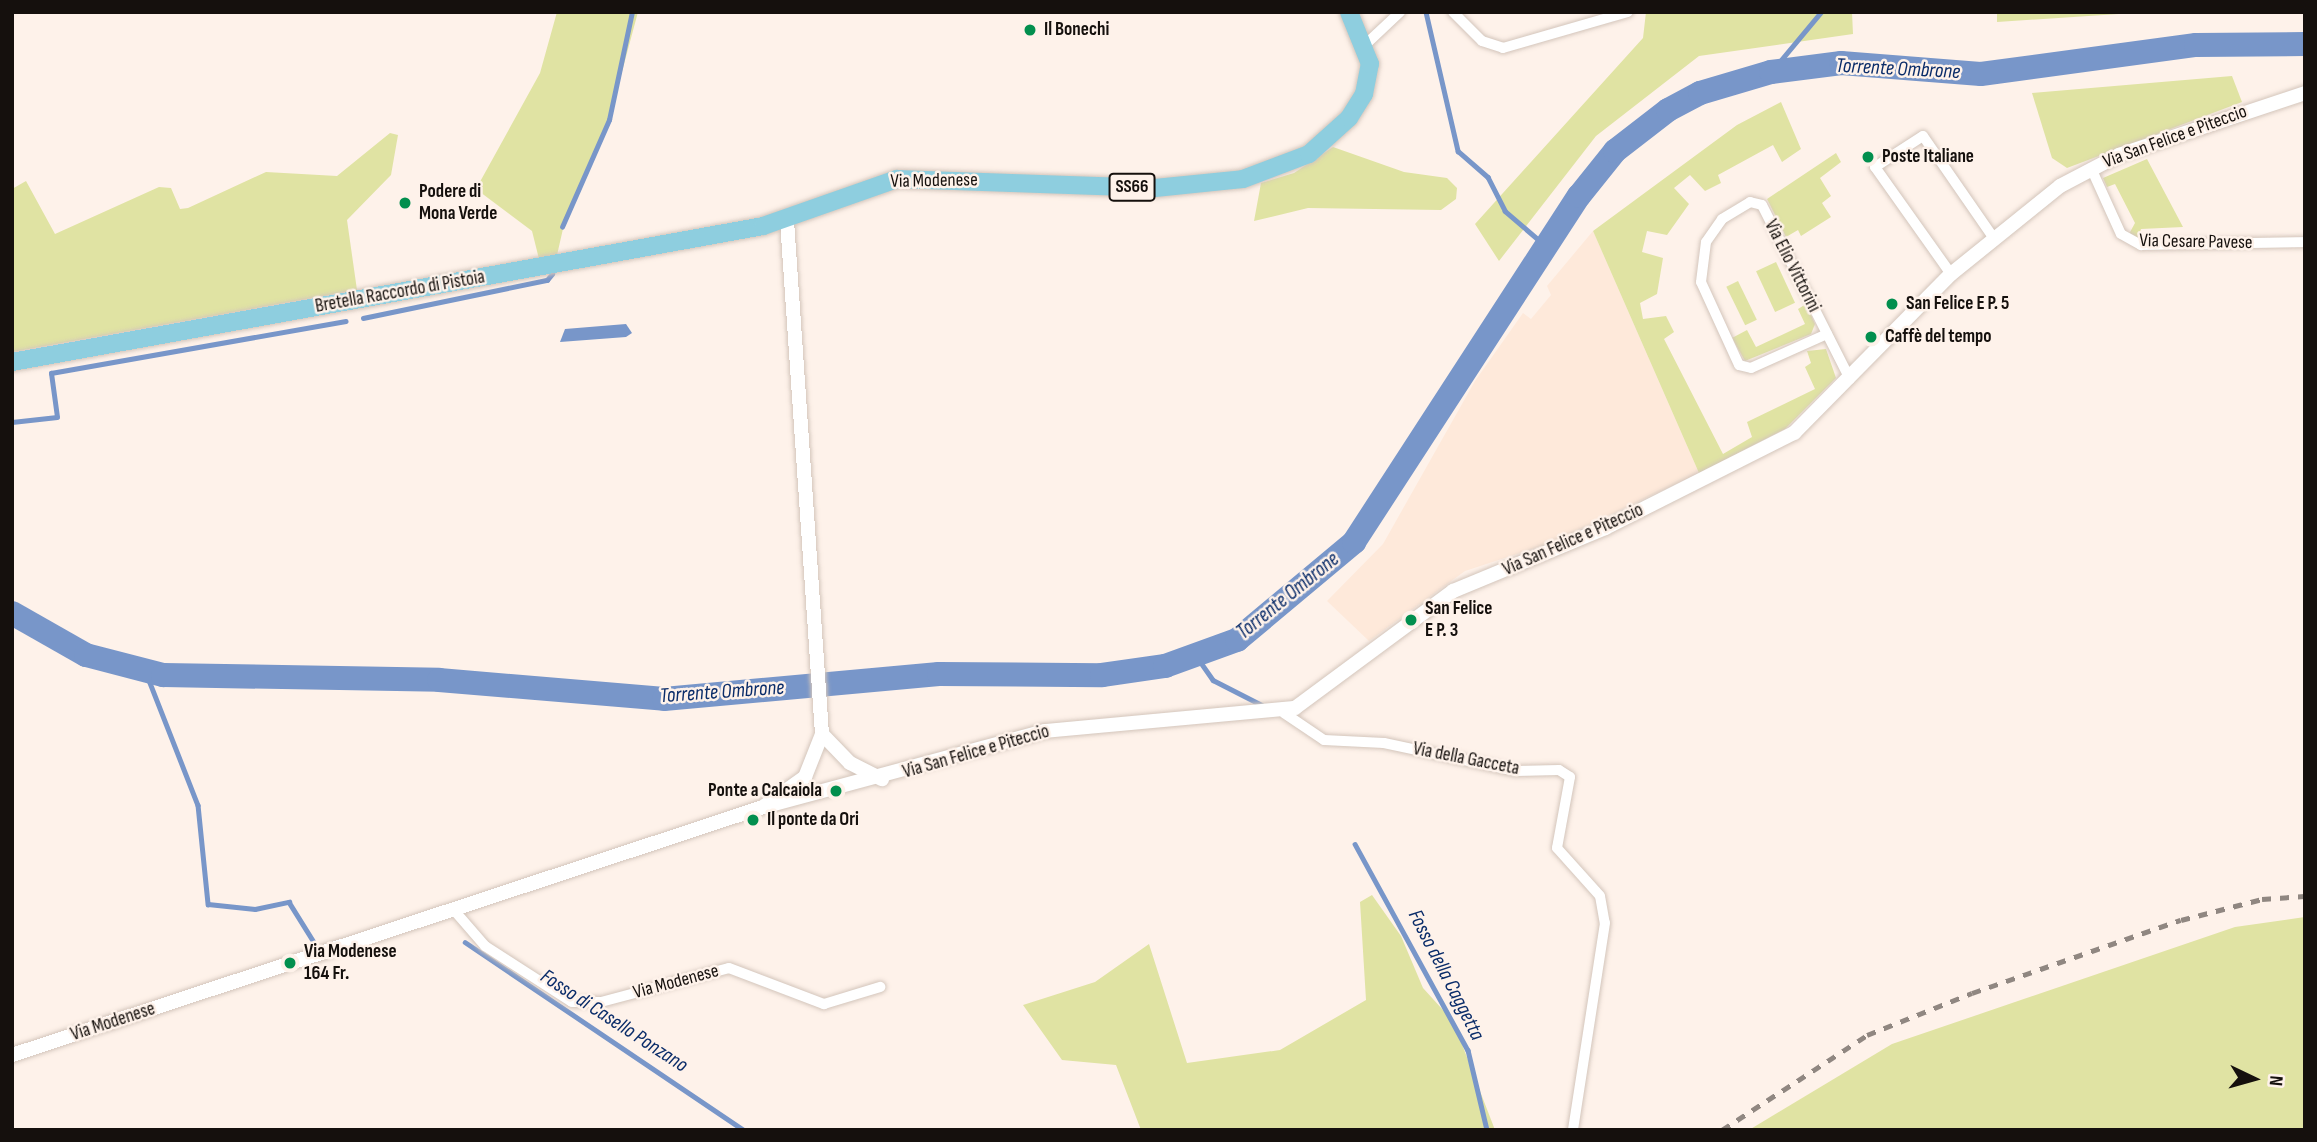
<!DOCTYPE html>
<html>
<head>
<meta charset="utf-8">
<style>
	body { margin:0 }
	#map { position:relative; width:2317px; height:1142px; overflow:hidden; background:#fef2ea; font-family:"Sofia Sans Condensed",sans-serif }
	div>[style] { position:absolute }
	.built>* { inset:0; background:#fee9da }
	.green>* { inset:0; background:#e0e3a3; transform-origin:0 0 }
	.water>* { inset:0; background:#7896c9 }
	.stream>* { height:4.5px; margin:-2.25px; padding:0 2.25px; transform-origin:2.25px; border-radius:2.25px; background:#7896c9 }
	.river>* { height:24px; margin:-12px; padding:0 12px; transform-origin:12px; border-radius:12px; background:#7896c9 }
	.roads { filter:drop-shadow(0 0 2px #d3c5bb) drop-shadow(0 0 2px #d3c5bb) }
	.minor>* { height:10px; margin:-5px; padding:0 5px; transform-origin:5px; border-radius:5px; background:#fff }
	.tertiary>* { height:14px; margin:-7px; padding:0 7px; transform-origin:7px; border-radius:7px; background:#fff }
	.primary>* { height:18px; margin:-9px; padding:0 9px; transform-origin:9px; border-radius:9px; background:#8ecedf }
	.rail>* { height:4.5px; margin-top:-2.25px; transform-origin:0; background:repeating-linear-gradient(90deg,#908781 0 9px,transparent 0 18px) }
	.dots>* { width:19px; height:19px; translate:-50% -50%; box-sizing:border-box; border:4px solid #fef2ea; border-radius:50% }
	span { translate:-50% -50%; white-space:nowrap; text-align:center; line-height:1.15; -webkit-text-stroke:5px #fef2ea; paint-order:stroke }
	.shield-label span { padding:2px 5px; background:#fef2ea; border:2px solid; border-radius:5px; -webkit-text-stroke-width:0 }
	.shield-label { font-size:18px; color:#15100d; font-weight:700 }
	.poi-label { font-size:19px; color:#15100d; font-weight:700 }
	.left { translate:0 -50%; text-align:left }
	.right { translate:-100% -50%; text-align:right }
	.street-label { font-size:19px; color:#15100d }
	.water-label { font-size:21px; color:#0a2c69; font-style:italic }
	.frame { position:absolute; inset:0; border:14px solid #15100d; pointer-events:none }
	.north { position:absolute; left:2219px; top:1044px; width:70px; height:70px; -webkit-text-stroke:5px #fef2ea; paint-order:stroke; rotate:95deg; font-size:19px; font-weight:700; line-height:28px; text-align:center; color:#15100d }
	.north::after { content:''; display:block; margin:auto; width:24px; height:32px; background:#15100d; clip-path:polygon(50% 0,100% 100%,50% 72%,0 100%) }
</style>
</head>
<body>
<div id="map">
	<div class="built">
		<i style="clip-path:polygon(1593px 231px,1699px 473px,1550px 543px,1465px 571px,1369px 641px,1327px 601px,1383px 544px,1475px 381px,1523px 313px,1531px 319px,1551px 295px,1547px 286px)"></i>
	</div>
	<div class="green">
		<i style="clip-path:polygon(557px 12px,638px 12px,609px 120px,565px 220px,555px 264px,541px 267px,532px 231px,476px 189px,540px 73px)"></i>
		<i style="clip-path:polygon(1646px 12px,1852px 12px,1853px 34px,1699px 56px,1596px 136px,1499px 261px,1475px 224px,1643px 38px)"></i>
		<i style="clip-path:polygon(1997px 12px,2149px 12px,1997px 22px)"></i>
		<i style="clip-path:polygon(2232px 76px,2242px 102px,2067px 168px,2052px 158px,2032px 93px)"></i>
		<i style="clip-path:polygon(1781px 102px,1801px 149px,1782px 162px,1773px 145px,1718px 175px,1721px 183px,1705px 191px,1690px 175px,1674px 188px,1689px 204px,1667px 235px,1647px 231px,1642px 252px,1663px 258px,1657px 294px,1640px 303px,1643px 319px,1666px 316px,1674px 332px,1664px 339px,1723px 454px,1752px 437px,1747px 422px,1815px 389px,1805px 367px,1811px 363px,1807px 351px,1826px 349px,1836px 378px,1785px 429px,1699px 473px,1593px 231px,1737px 125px)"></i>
		<i style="clip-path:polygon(390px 133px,398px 135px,391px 175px,347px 220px,357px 290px,12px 352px,12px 189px,26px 181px,55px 234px,159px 187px,171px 188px,180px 209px,188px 208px,266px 172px,337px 176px)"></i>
		<i style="clip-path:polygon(1333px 147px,1404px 172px,1447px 178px,1457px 188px,1456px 199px,1441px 210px,1308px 208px,1254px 221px,1261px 183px,1294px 173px)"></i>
		<i style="clip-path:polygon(1836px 153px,1841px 162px,1820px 178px,1831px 196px,1822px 203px,1831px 217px,1801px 236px,1798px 230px,1786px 237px,1767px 199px)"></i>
		<i style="clip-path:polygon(2147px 159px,2183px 227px,2141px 229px,2138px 239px,2129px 234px,2135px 223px,2115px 184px,2107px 187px,2103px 178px)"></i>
		<i style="left:1776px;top:262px;width:45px;height:22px;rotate:65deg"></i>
		<i style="left:1738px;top:281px;width:43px;height:13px;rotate:64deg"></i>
		<i style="clip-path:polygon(1806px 304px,1815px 324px,1811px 334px,1745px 361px,1732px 338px,1747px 330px,1756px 347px,1805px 324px,1798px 309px)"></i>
		<i style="clip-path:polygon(1372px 895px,1401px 936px,1423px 988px,1453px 1021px,1495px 1130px,1141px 1130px,1116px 1065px,1062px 1060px,1023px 1005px,1095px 982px,1149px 944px,1187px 1063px,1280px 1050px,1366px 1000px,1360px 902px)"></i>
		<i style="clip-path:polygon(2305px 917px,2305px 1130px,1749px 1130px,1892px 1044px,2235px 927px)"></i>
	</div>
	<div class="water">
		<i style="clip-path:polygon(626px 324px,632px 333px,626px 337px,560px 342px,565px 329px)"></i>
	</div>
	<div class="stream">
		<i style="left:1426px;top:12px;width:143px;rotate:77deg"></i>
		<i style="left:1458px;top:151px;width:40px;rotate:41deg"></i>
		<i style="left:1488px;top:177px;width:38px;rotate:63deg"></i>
		<i style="left:1505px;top:211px;width:54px;rotate:40.5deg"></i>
		<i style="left:1771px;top:72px;width:78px;rotate:-50.2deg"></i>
		<i style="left:562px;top:227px;width:117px;rotate:-66.3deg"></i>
		<i style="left:609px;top:120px;width:110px;rotate:-78deg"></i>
		<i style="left:363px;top:318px;width:188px;rotate:-11.7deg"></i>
		<i style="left:547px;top:280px;width:8px;rotate:-50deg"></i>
		<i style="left:12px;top:422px;width:45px;rotate:-6.3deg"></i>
		<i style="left:57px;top:417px;width:44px;rotate:-97.8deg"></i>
		<i style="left:51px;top:373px;width:299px;rotate:-10deg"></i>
		<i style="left:1197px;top:657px;width:28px;rotate:55deg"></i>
		<i style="left:1213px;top:680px;width:55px;rotate:27deg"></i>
		<i style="left:145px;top:670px;width:145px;rotate:68.6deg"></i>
		<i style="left:198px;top:805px;width:100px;rotate:84.2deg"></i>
		<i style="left:208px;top:904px;width:47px;rotate:6.1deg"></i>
		<i style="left:255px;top:909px;width:35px;rotate:-12deg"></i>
		<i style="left:289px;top:902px;width:53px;rotate:58.1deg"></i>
		<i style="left:1355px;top:844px;width:235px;rotate:61.3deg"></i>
		<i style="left:1468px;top:1050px;width:82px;rotate:76.6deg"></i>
		<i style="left:465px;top:942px;width:336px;rotate:34deg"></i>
	</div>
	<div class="river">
		<i style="left:12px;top:613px;width:85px;rotate:29.6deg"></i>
		<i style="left:86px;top:655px;width:80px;rotate:14.6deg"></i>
		<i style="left:163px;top:675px;width:276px;rotate:1deg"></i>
		<i style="left:439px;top:680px;width:226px;rotate:4.8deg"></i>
		<i style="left:664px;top:699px;width:276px;rotate:-5.2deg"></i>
		<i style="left:939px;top:674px;width:163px;rotate:0.4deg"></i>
		<i style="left:1102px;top:675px;width:64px;rotate:-8.1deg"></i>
		<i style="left:1165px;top:666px;width:77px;rotate:-19.9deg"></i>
		<i style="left:1237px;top:640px;width:153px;rotate:-39.9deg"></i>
		<i style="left:1354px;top:542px;width:413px;rotate:-57deg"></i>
		<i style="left:1579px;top:196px;width:58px;rotate:-51.3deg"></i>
		<i style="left:1615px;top:151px;width:67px;rotate:-37.7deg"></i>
		<i style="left:1668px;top:110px;width:36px;rotate:-28deg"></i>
		<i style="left:1700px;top:93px;width:74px;rotate:-16.5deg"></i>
		<i style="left:1771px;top:72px;width:71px;rotate:-7.3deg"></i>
		<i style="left:1841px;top:63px;width:140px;rotate:4.5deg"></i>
		<i style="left:1981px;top:74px;width:217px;rotate:-7.7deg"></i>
		<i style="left:2196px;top:45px;width:109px;rotate:-0.5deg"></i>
	</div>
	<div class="roads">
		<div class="minor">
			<i style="left:1453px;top:12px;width:41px;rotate:45deg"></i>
			<i style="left:1482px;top:41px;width:22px;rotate:18deg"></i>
			<i style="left:1503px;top:48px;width:130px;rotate:-16.1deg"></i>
			<i style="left:1366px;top:44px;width:47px;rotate:-43.3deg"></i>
			<i style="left:2091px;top:168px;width:72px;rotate:65.6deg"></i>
			<i style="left:2121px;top:234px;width:23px;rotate:29deg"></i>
			<i style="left:2141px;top:245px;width:164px;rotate:-1deg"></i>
			<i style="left:1951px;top:274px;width:131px;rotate:-125.4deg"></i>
			<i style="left:1875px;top:167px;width:57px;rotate:-32.9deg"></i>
			<i style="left:1923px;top:136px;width:123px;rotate:55.3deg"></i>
			<i style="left:1827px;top:334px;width:83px;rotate:155.9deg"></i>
			<i style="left:1751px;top:368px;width:12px;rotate:-166deg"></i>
			<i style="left:1739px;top:365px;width:91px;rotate:-114.6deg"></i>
			<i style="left:1701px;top:282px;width:40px;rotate:-82.9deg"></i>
			<i style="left:1706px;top:242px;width:28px;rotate:-55deg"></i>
			<i style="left:1722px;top:219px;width:33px;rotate:-31deg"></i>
			<i style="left:1750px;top:202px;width:12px;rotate:14deg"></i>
			<i style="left:1762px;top:205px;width:195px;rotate:63.2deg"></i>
			<i style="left:1284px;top:713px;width:48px;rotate:34deg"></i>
			<i style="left:1324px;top:740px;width:60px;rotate:2.9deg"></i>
			<i style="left:1384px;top:743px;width:135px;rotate:12deg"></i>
			<i style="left:1516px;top:771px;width:43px;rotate:-1.3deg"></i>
			<i style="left:1559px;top:770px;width:13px;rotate:32deg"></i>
			<i style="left:1570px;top:777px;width:72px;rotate:100.4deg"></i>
			<i style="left:1557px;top:848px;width:64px;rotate:48.1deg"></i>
			<i style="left:1600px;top:896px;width:27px;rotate:80deg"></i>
			<i style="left:1605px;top:923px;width:209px;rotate:98.8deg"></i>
			<i style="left:453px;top:909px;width:49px;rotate:49.1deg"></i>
			<i style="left:485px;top:946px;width:103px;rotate:32.8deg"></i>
			<i style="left:572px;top:1002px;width:29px"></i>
			<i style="left:601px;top:1002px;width:132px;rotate:-14.9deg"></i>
			<i style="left:729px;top:968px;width:102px;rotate:20.8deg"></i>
			<i style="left:824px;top:1004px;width:59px;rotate:-16.9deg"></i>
		</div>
		<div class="tertiary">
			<i style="left:822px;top:734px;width:40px;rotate:46deg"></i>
			<i style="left:850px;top:763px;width:36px;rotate:27deg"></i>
			<i style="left:763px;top:807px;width:292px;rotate:-15.1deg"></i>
			<i style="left:1045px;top:731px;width:251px;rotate:-5.3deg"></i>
			<i style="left:1295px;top:708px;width:197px;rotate:-36.5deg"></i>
			<i style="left:1453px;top:591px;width:165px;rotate:-22.5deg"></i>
			<i style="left:1605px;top:528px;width:212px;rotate:-26.7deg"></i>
			<i style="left:1794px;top:433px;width:223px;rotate:-45.4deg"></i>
			<i style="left:1951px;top:274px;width:140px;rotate:-38.9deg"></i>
			<i style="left:2060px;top:186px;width:67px;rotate:-27.7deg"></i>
			<i style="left:2119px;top:155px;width:196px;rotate:-18.4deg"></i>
			<i style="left:12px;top:1055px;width:791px;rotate:-18.27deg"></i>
			<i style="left:763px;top:807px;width:52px;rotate:-35.5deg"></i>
			<i style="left:805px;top:777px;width:46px;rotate:-68.4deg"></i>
			<i style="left:822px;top:734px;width:515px;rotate:-93.9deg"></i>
		</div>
		<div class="primary">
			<i style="left:12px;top:362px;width:763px;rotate:-10.26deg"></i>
			<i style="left:763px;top:226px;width:142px;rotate:-19.3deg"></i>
			<i style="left:897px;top:179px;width:258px;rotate:2deg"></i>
			<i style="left:1155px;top:188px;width:88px;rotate:-5.8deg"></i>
			<i style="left:1243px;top:179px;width:71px;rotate:-20.7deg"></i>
			<i style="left:1309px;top:154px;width:54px;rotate:-42deg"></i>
			<i style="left:1349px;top:118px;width:28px;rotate:-58deg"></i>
			<i style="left:1364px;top:94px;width:31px;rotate:-79deg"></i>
			<i style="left:1370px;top:64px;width:56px;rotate:-112deg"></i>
		</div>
	</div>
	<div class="rail">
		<i style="left:1722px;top:1130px;width:173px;rotate:-33.2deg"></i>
		<i style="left:1867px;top:1035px;width:113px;rotate:-21.8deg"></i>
		<i style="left:1972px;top:993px;width:221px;rotate:-19.3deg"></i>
		<i style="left:2181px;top:920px;width:84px;rotate:-14.5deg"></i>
		<i style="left:2262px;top:899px;width:43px;rotate:-4deg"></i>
	</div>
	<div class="dots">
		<i style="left:1030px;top:30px;background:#028f4e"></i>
		<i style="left:1868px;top:157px;background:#028f4e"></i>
		<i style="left:405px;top:203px;background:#028f4e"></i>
		<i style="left:1892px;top:304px;background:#028f4e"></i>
		<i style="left:1871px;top:337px;background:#028f4e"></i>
		<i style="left:1411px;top:620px;background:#028f4e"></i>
		<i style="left:836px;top:791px;background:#028f4e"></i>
		<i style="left:753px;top:820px;background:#028f4e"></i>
		<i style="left:290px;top:963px;background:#028f4e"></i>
	</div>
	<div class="shield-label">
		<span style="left:1132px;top:187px">SS66</span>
	</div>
	<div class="poi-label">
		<span class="left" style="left:1044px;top:30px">Il Bonechi</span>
		<span class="left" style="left:1882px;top:157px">Poste Italiane</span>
		<span class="left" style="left:419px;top:203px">Podere di<br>Mona Verde</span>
		<span class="left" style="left:1906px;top:304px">San Felice E P. 5</span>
		<span class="left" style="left:1885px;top:337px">Caffè del tempo</span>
		<span class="left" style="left:1425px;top:620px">San Felice<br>E P. 3</span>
		<span class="right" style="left:822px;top:791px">Ponte a Calcaiola</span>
		<span class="left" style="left:767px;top:820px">Il ponte da Ori</span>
		<span class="left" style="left:304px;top:963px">Via Modenese<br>164 Fr.</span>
	</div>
	<div class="street-label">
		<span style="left:2175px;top:137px;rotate:-20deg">Via San Felice e Piteccio</span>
		<span style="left:934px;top:181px;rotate:-1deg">Via Modenese</span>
		<span style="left:2196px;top:242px;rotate:1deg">Via Cesare Pavese</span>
		<span style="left:1792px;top:266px;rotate:63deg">Via Elio Vittorini</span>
		<span style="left:400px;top:292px;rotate:-10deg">Bretella Raccordo di Pistoia</span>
		<span style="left:1573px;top:540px;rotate:-24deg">Via San Felice e Piteccio</span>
		<span style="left:976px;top:752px;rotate:-16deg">Via San Felice e Piteccio</span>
		<span style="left:1466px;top:759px;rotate:11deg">Via della Gacceta</span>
		<span style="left:676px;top:982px;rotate:-15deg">Via Modenese</span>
		<span style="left:113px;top:1022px;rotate:-18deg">Via Modenese</span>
	</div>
	<div class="water-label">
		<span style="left:1898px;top:69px;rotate:3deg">Torrente Ombrone</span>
		<span style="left:1288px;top:596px;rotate:-39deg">Torrente Ombrone</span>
		<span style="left:722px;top:692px;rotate:-4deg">Torrente Ombrone</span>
		<span style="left:1446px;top:975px;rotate:63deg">Fosso della Caggetta</span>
		<span style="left:614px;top:1021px;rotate:33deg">Fosso di Casello Ponzano</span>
	</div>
	<div class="frame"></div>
	<div class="north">N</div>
</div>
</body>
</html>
